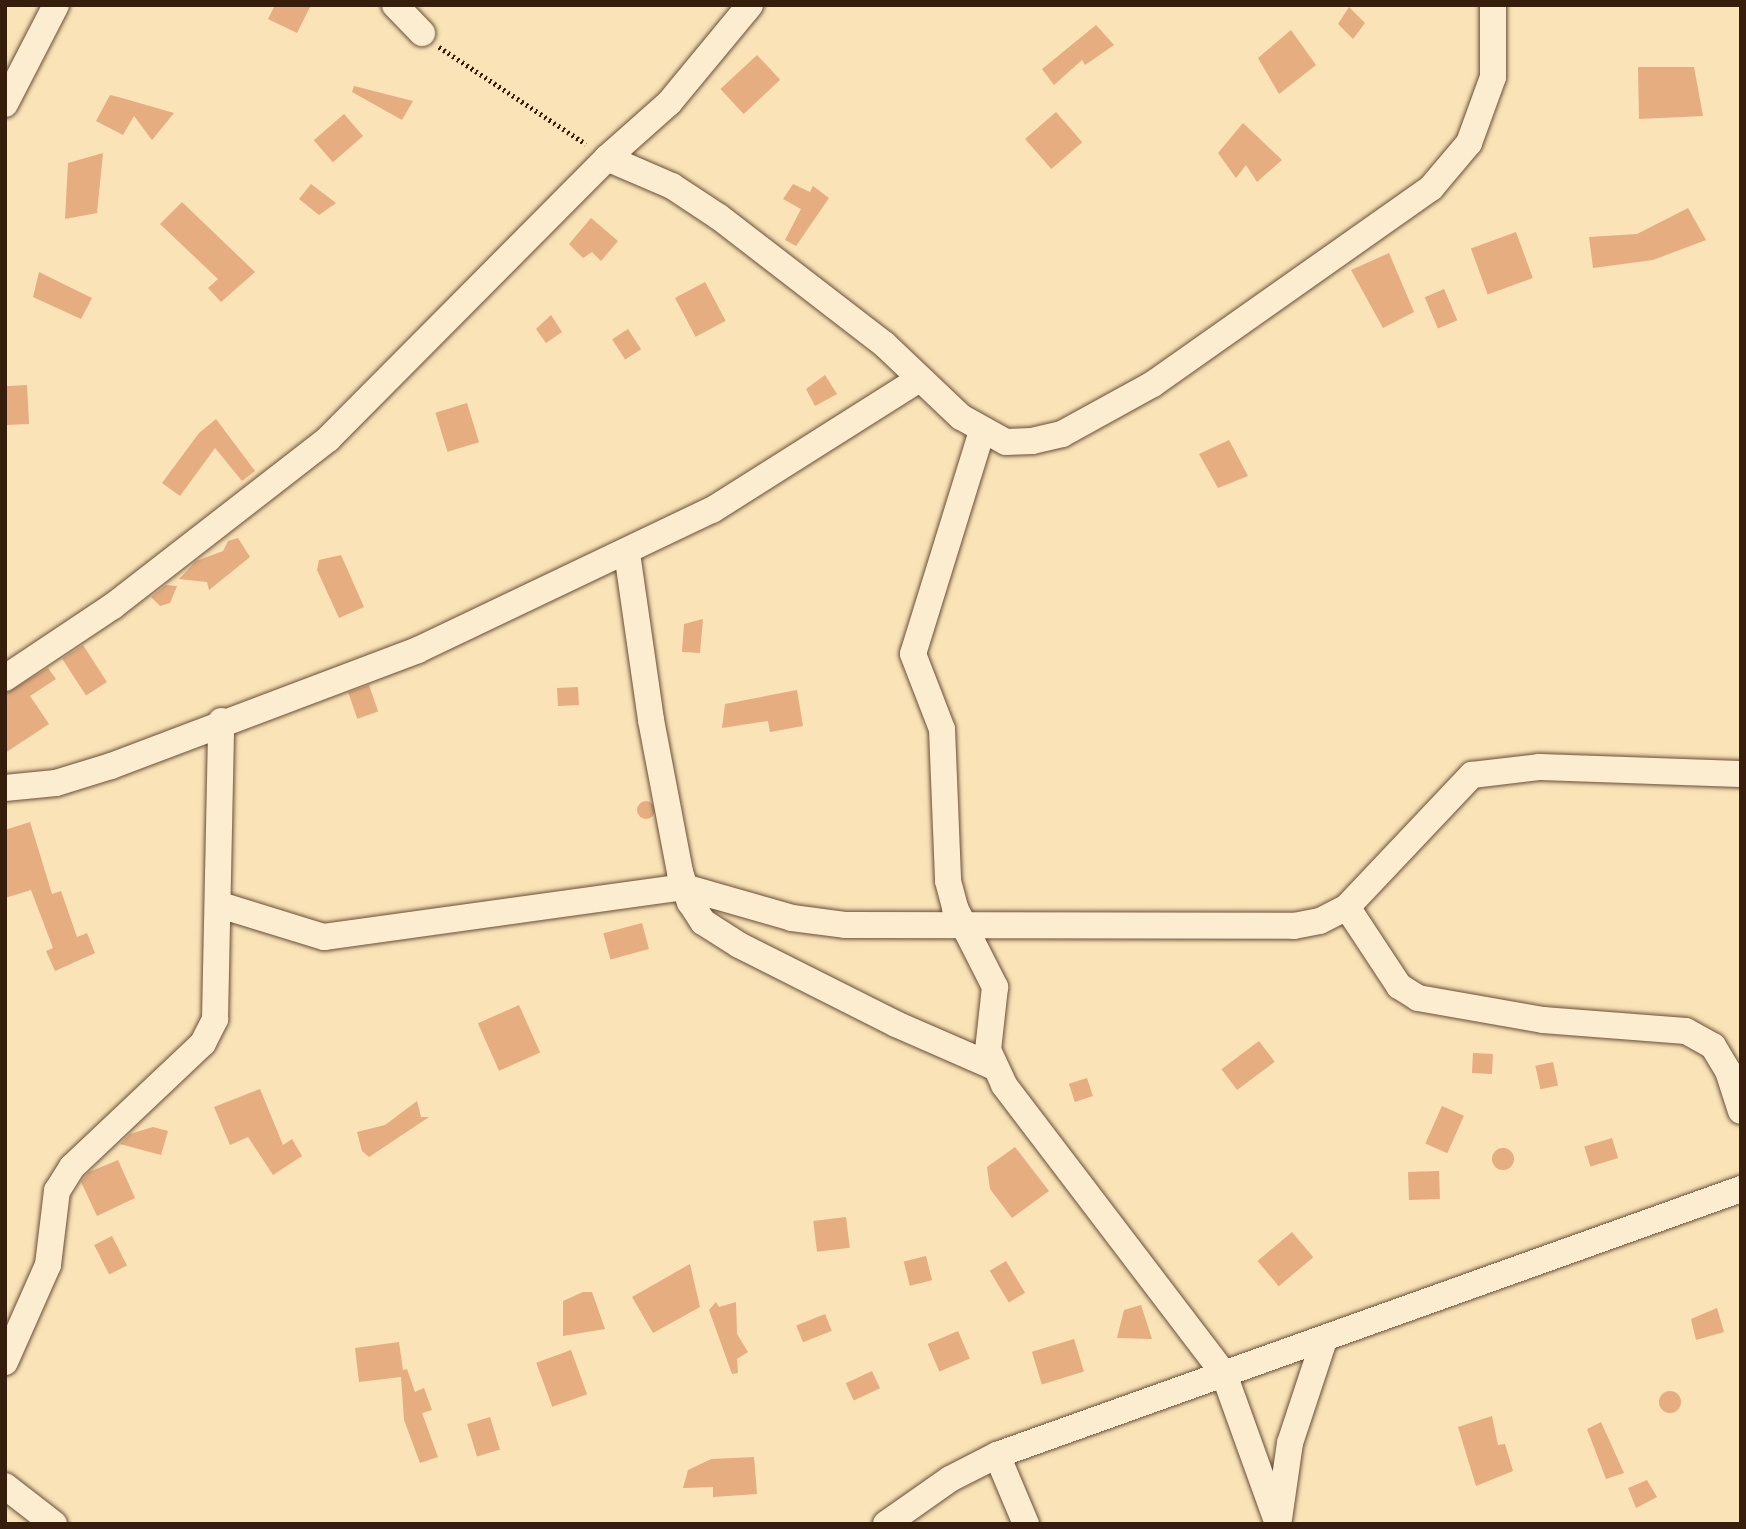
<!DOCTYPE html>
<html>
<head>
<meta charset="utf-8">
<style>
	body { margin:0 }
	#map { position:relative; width:1746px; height:1529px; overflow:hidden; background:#fae3b7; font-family:"Libre Bodoni",serif }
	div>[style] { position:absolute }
	.building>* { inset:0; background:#e5ad80; transform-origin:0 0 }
	.round { border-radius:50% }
	.path>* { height:4.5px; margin-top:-2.25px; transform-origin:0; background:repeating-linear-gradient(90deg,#371d0c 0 2px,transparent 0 5.5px) }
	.roads { filter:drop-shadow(0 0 2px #684e37) drop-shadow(0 0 2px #684e37) }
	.street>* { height:26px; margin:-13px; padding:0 13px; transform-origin:13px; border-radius:13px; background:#fcedd0 }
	span { translate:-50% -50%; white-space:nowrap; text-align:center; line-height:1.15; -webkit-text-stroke:6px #fcedd0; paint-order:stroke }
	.frame { position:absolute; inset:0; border:7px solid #371d0c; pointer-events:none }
</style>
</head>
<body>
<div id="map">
	<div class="building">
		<i style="clip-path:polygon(275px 5px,311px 5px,297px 33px,268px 19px)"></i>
		<i style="clip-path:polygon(1349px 7px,1365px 23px,1353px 39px,1338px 24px)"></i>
		<i style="clip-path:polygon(1096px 25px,1114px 45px,1085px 65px,1082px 60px,1054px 85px,1042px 69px)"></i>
		<i style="clip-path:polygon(1291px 30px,1316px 65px,1279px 94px,1258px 58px)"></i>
		<i style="left:757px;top:55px;width:34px;height:50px;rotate:47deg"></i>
		<i style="clip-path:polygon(1638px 67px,1694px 67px,1703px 116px,1639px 119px)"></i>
		<i style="clip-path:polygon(354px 86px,413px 101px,402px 120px,352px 92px)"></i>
		<i style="clip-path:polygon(110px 95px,122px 98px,174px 113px,152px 140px,134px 116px,123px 135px,96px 121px)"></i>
		<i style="left:1056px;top:112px;width:40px;height:41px;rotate:49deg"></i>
		<i style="left:344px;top:114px;width:29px;height:40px;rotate:49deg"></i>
		<i style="clip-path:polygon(1243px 123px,1282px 160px,1257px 182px,1246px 165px,1236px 178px,1218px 153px)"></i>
		<i style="clip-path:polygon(103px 153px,97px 213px,65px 219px,68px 163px)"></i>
		<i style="clip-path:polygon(311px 184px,336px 203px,319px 215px,299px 199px)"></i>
		<i style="clip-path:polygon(793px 184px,810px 192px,813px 186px,829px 198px,796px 246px,785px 240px,801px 209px,783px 199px)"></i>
		<i style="clip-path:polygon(182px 202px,255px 272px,221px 302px,208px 288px,218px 279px,160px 224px)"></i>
		<i style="clip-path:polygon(1688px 208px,1706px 240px,1653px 260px,1593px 268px,1589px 237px,1637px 234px)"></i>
		<i style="clip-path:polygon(591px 218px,618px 241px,601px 261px,592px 252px,583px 258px,569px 244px)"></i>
		<i style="left:1516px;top:232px;width:49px;height:48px;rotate:70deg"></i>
		<i style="clip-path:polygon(1389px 253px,1414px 312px,1383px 328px,1351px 270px)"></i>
		<i style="clip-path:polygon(39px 272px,92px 298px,81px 319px,33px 297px)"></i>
		<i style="left:705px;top:282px;width:44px;height:34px;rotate:62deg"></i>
		<i style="left:1444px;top:289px;width:34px;height:21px;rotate:67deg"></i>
		<i style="clip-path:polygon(551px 315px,562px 332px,546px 343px,536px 329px)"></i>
		<i style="left:628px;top:329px;width:24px;height:19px;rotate:57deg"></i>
		<i style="clip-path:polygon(825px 375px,837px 394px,815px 406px,806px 389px)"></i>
		<i style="left:27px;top:385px;width:39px;height:22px;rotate:87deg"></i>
		<i style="left:467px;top:403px;width:41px;height:33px;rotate:73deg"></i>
		<i style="clip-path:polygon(216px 419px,255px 471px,242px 481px,215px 448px,180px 496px,162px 483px,199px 433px)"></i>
		<i style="clip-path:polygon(1229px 440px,1248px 476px,1218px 488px,1199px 454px)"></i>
		<i style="clip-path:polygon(238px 538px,250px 557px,209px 590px,207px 582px,179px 579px,196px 561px,223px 551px,228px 541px)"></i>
		<i style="clip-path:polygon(341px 555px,364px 607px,339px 618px,317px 570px,319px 560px)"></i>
		<i style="clip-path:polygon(166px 585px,177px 586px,170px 603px,160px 606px,151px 597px)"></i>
		<i style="clip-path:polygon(703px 619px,700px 653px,682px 652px,684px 624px)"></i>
		<i style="left:83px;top:645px;width:44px;height:25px;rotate:57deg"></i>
		<i style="clip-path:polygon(48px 668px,56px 679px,30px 696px,49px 724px,5px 753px,5px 694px)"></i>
		<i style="left:369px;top:685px;width:28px;height:22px;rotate:71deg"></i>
		<i style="left:578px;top:687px;width:18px;height:21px;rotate:87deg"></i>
		<i style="clip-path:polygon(797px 690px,803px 726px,770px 732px,768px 721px,722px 728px,725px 704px)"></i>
		<i class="round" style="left:637px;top:801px;width:18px;height:18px"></i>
		<i style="clip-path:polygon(30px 822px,52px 894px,61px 891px,77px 937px,87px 933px,95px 953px,55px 971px,46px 951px,53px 948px,31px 890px,5px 898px,5px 830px)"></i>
		<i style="left:642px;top:923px;width:27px;height:40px;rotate:75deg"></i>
		<i style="left:519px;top:1005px;width:52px;height:45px;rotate:66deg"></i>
		<i style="left:1259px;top:1041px;width:26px;height:47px;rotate:53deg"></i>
		<i style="left:1473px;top:1053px;width:20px;height:20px;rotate:3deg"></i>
		<i style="left:1553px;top:1062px;width:24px;height:18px;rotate:78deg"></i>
		<i style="left:1087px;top:1078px;width:19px;height:19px;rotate:72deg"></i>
		<i style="clip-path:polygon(260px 1089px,283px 1145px,292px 1139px,302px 1156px,273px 1175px,248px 1137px,230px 1145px,214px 1107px)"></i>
		<i style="clip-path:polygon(417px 1101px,421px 1117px,429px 1117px,369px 1157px,362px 1151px,357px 1132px,385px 1125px)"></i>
		<i style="left:1442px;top:1106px;width:24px;height:41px;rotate:24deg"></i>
		<i style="clip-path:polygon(153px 1127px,168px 1131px,161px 1155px,120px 1144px,130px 1134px)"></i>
		<i style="left:1612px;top:1138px;width:21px;height:29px;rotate:73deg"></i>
		<i style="clip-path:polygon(1015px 1147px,1049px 1191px,1012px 1218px,990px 1189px,987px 1167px)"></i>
		<i class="round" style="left:1492px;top:1148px;width:22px;height:22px"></i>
		<i style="clip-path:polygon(118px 1160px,135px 1198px,97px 1216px,81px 1182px,89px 1172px)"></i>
		<i style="left:1439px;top:1171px;width:28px;height:31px;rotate:88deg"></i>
		<i style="left:846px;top:1217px;width:31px;height:33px;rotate:83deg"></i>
		<i style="left:1292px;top:1232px;width:33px;height:45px;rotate:50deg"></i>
		<i style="left:112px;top:1236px;width:33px;height:20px;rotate:63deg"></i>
		<i style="left:926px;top:1256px;width:25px;height:23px;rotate:76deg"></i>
		<i style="left:1006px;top:1261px;width:37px;height:19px;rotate:59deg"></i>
		<i style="clip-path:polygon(690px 1264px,700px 1307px,653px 1333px,632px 1297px)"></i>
		<i style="clip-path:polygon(583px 1292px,592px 1292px,605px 1329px,563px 1336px,563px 1301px)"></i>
		<i style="clip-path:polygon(716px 1302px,719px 1307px,736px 1302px,737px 1334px,748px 1352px,737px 1359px,738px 1373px,732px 1374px,709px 1310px)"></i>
		<i style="clip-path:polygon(1141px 1305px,1152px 1339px,1117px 1338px,1124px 1310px)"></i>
		<i style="clip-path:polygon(1717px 1308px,1724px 1332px,1696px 1340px,1691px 1319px)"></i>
		<i style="left:825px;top:1314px;width:18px;height:31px;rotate:68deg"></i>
		<i style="left:958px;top:1331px;width:30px;height:33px;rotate:67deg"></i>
		<i style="left:1074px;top:1339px;width:34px;height:44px;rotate:73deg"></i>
		<i style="clip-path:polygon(399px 1342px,403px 1370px,407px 1369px,415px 1392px,424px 1388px,432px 1410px,422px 1413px,438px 1457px,420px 1463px,404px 1420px,401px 1377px,359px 1382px,355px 1348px)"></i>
		<i style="left:571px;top:1350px;width:47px;height:37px;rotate:70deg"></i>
		<i style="left:872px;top:1371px;width:19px;height:29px;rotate:65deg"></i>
		<i class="round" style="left:1659px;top:1391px;width:22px;height:22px"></i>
		<i style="clip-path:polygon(1492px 1416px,1498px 1445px,1505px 1444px,1513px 1471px,1476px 1486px,1458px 1427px)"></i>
		<i style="left:490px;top:1417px;width:34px;height:24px;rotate:73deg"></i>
		<i style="clip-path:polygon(1601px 1422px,1624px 1473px,1606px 1479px,1587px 1429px)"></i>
		<i style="clip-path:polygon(754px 1457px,757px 1494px,713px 1497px,713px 1487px,683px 1488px,688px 1470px,711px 1459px)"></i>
		<i style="clip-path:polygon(1647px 1480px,1657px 1497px,1636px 1508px,1628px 1488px)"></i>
	</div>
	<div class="path">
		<i style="left:439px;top:47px;width:176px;rotate:33.4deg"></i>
	</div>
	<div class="roads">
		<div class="street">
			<i style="left:395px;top:5px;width:39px;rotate:46deg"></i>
			<i style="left:5px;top:104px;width:111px;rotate:-62.7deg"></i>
			<i style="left:607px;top:158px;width:71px;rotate:23.3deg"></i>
			<i style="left:672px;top:186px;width:56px;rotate:33.4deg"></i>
			<i style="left:719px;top:217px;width:208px;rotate:37.6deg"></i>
			<i style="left:884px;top:344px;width:106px;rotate:43.5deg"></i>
			<i style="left:961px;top:417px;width:51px;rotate:29.1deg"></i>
			<i style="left:1006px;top:442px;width:26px;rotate:-2deg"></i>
			<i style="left:1032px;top:441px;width:31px;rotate:-13deg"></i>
			<i style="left:1062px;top:434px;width:104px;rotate:-28.8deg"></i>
			<i style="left:1153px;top:384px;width:340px;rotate:-35.2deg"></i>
			<i style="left:1431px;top:188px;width:59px;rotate:-49.8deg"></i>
			<i style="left:1469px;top:143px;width:70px;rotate:-70deg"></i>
			<i style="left:1493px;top:77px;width:72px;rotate:-90deg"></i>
			<i style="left:982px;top:431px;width:233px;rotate:107.2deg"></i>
			<i style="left:913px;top:654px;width:80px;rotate:68.9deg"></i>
			<i style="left:942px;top:729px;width:152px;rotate:87.7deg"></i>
			<i style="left:948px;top:881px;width:28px;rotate:75deg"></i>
			<i style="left:955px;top:908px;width:89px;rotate:63.1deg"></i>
			<i style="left:995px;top:987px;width:63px;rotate:96.3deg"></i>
			<i style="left:988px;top:1050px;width:38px;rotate:65deg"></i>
			<i style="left:1004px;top:1085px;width:363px;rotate:52.7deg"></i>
			<i style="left:1224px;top:1374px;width:159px;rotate:70.2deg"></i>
			<i style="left:627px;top:553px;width:169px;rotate:81.8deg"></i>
			<i style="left:651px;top:720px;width:155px;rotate:79.2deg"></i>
			<i style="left:680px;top:872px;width:32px;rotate:72deg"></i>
			<i style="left:690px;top:902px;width:24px;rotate:57deg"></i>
			<i style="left:703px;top:922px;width:43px;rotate:32.6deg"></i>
			<i style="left:739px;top:945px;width:176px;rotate:26.7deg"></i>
			<i style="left:896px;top:1024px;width:105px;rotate:23.6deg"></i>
			<i style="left:5px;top:678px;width:130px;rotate:-33.7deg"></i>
			<i style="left:113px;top:606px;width:272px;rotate:-37.8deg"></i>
			<i style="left:328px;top:439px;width:396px;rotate:-45.2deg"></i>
			<i style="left:607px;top:158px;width:83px;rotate:-41.6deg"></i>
			<i style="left:669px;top:103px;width:127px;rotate:-50.4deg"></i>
			<i style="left:5px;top:788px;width:51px;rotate:-5.6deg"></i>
			<i style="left:56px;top:783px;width:58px;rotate:-17.2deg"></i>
			<i style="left:111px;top:766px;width:328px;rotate:-20.7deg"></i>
			<i style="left:418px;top:650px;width:326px;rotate:-25.5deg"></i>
			<i style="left:712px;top:510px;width:244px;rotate:-32.3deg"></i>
			<i style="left:220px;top:905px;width:109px;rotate:17.1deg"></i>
			<i style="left:324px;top:937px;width:363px;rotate:-7.9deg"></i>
			<i style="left:684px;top:887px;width:112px;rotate:16deg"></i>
			<i style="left:792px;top:918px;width:53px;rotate:7.5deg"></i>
			<i style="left:845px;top:925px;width:449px;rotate:0.1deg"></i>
			<i style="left:1294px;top:926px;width:26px;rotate:-11deg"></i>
			<i style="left:1320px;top:921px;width:30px;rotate:-27deg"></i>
			<i style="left:1347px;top:907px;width:182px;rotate:-46.6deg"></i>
			<i style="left:1472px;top:775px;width:67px;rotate:-6.8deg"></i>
			<i style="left:1539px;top:767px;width:202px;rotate:2deg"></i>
			<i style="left:1347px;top:907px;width:95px;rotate:56.6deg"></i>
			<i style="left:1399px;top:986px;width:22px;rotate:32deg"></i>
			<i style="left:1418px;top:998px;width:127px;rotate:10deg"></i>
			<i style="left:1543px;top:1020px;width:143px;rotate:4.4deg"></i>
			<i style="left:1686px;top:1031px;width:31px;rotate:29deg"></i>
			<i style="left:1713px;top:1046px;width:29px;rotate:59deg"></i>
			<i style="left:1728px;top:1071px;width:42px;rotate:72deg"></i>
			<i style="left:5px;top:1362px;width:106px;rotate:-66.1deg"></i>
			<i style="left:48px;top:1265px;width:75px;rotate:-83.1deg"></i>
			<i style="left:57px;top:1191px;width:28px;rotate:-58deg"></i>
			<i style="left:72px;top:1167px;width:180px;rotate:-43.4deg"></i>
			<i style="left:203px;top:1043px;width:27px;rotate:-63deg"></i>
			<i style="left:215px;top:1019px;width:298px;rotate:-88.8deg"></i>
			<i style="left:997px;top:1455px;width:75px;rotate:67.2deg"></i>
			<i style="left:5px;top:1486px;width:62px;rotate:37.8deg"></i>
			<i style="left:1279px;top:1519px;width:77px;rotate:-81.8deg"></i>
			<i style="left:1290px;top:1443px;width:108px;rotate:-71.7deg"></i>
			<i style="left:886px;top:1524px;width:78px;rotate:-35.1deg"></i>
			<i style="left:950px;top:1479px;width:53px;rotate:-27.1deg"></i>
			<i style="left:997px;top:1455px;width:790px;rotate:-19.67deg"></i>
		</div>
	</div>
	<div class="frame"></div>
</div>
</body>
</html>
